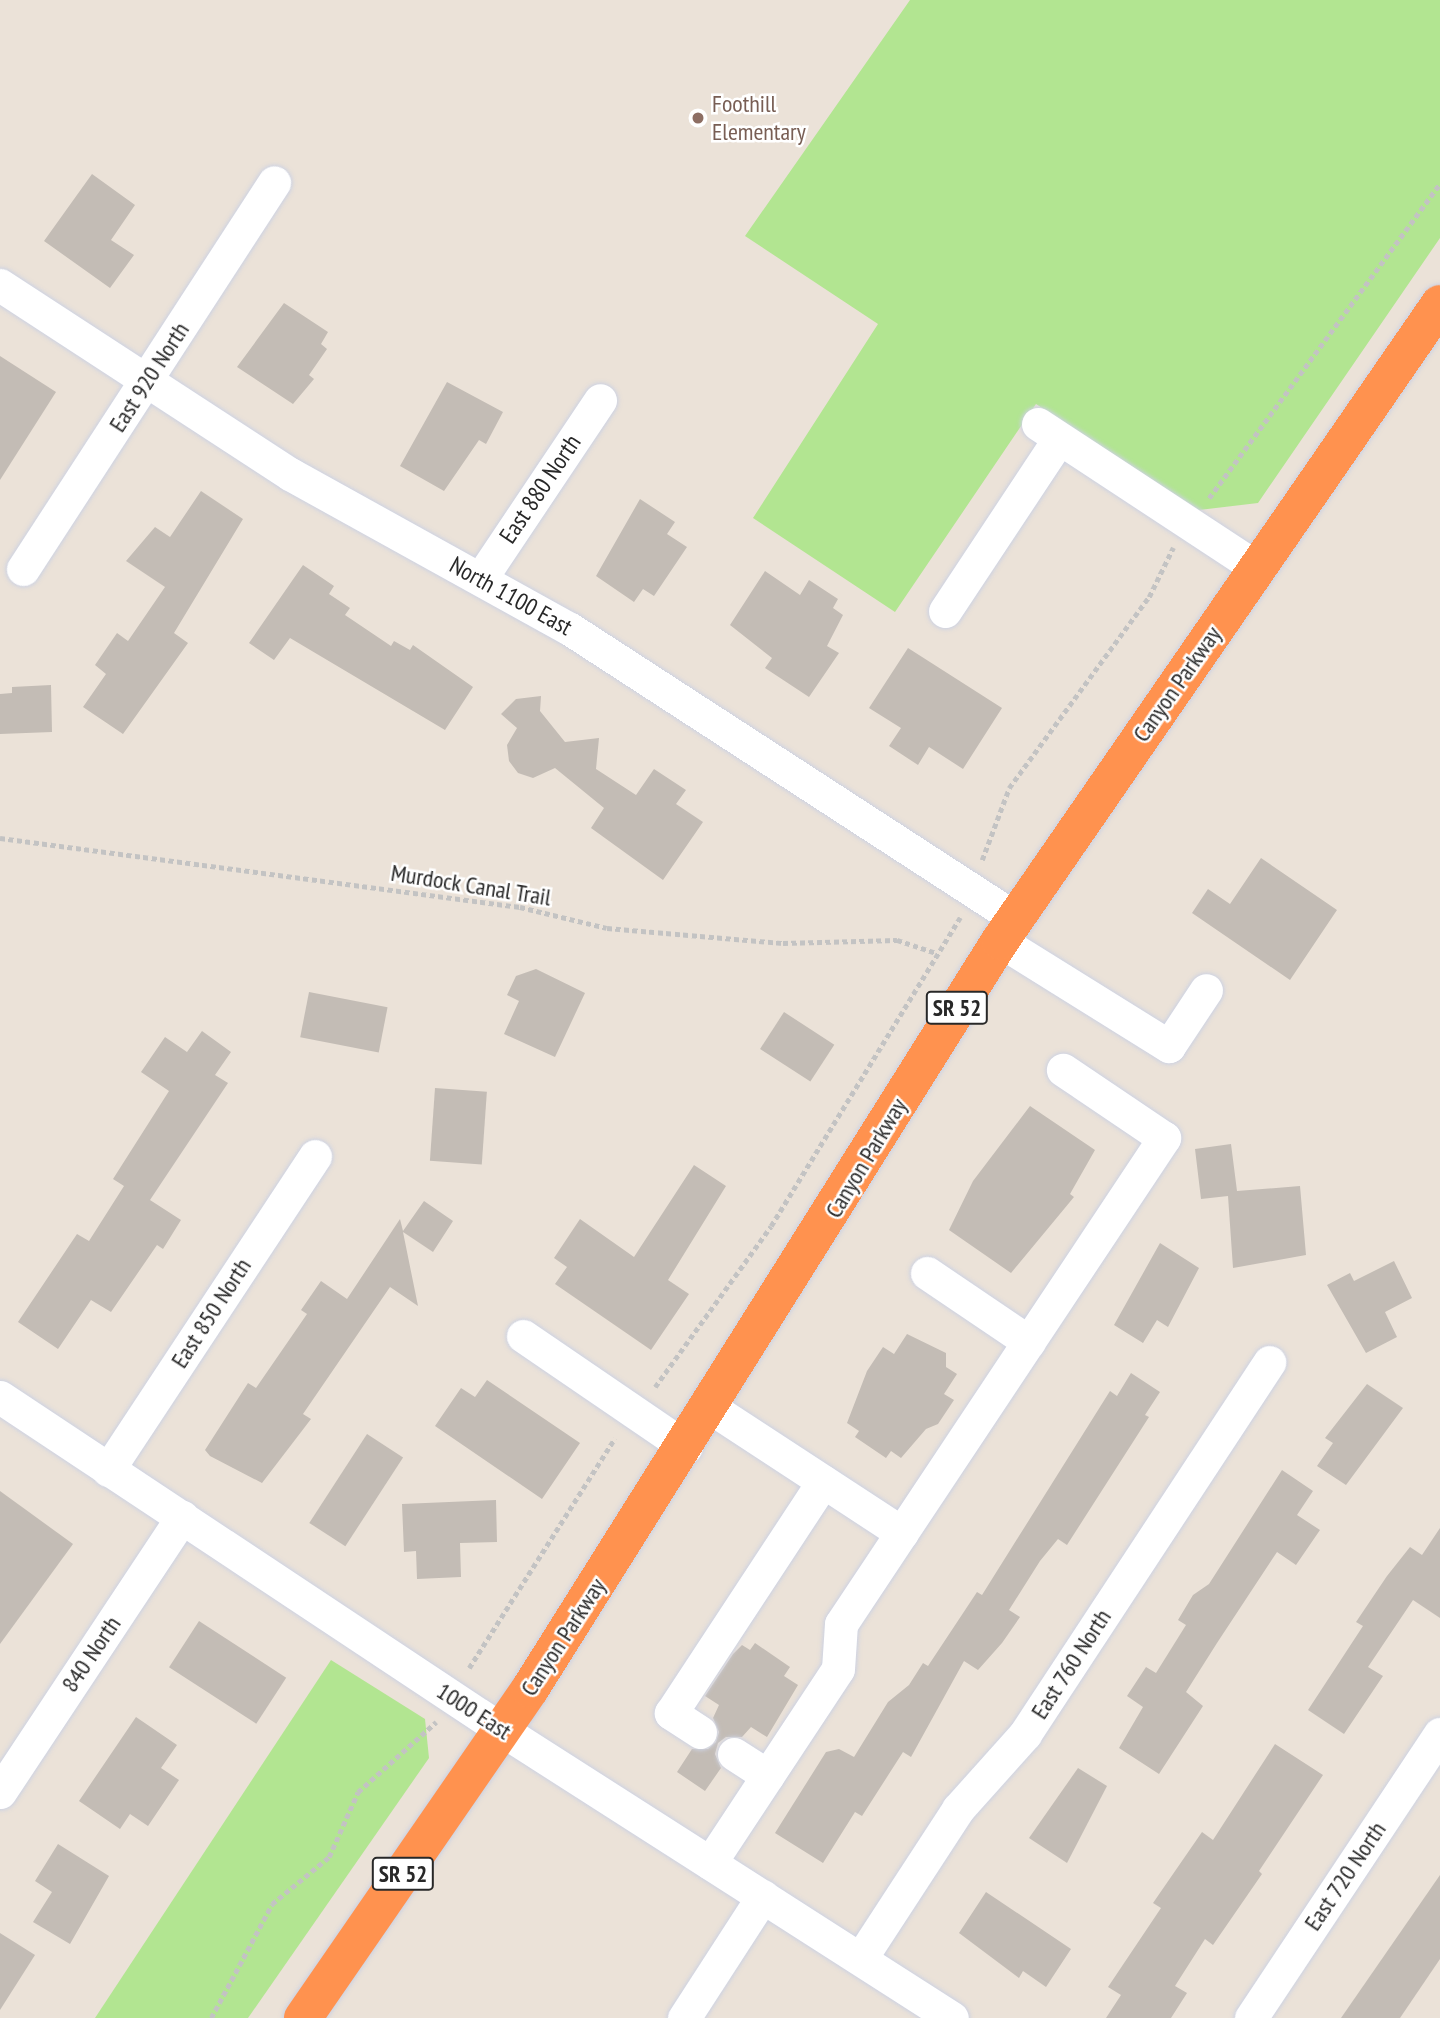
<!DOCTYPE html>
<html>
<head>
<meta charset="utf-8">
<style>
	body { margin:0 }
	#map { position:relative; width:1440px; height:2018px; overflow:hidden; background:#ebe2d8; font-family:"PT Sans Narrow",sans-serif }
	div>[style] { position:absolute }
	.green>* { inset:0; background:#b2e591 }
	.building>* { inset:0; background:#c3bcb5; transform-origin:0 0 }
	.path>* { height:4.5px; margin-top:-2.25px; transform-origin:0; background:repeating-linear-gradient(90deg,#c3c3c3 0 5px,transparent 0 8.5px) }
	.roads { filter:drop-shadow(0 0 2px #cdd2e2) drop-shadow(0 0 2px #cdd2e2) }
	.minor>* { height:33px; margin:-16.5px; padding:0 16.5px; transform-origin:16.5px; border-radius:16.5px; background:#fff }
	.highway>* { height:38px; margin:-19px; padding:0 19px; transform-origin:19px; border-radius:19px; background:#ff924f }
	.dots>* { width:19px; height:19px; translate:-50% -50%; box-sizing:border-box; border:4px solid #fff; border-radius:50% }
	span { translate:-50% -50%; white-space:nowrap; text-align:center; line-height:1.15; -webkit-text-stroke:5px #fff; paint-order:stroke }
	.shield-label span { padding:2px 5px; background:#fff; border:2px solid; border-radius:5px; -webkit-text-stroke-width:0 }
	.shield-label { font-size:23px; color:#282828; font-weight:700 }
	.education-label { font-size:24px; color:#785e54 }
	.left { translate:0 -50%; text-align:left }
	.street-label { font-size:24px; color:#282828 }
</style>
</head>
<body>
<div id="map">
	<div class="green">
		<i style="clip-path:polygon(910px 0,1440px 0,1440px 238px,1258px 503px,1199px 510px,1036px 404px,895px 612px,753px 518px,878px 324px,745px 236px)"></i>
		<i style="clip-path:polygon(331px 1660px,425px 1719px,429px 1758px,248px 2018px,95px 2018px)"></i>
	</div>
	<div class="building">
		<i style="clip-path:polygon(92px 174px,135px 205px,111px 240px,134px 255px,110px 288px,44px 241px)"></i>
		<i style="clip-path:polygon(284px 303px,328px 332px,321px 344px,327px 349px,309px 375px,314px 379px,293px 404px,237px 367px)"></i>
		<i style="clip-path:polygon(0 356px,56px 392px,0 480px)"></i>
		<i style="clip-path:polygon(447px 382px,503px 412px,486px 444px,479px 440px,444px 491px,400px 466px)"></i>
		<i style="clip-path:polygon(201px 491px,243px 519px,174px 633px,188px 643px,123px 734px,83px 707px,106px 674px,95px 665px,117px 633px,128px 641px,165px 587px,126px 561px,155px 527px,170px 537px)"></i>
		<i style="clip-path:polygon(640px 499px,675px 522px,667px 534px,687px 547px,654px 596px,643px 589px,634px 602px,596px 576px)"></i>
		<i style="clip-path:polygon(303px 565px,334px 586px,329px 594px,350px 608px,345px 615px,391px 646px,394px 641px,410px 650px,413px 645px,473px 687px,445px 730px,290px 638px,274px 660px,249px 643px)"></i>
		<i style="clip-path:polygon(765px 571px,800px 595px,809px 580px,838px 599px,833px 608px,843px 615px,827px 646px,839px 653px,809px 697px,765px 668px,772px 658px,730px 625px)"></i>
		<i style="clip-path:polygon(908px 648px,1002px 708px,963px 769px,929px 747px,918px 765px,889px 746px,901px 728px,869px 708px)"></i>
		<i style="clip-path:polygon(51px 685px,52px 732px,0 734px,0 694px,12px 693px,12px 687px)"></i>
		<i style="clip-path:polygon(541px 696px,540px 711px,565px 742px,599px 738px,596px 769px,636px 795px,654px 769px,686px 790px,676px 804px,703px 822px,663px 880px,591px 828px,604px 808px,555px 768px,533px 778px,518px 773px,509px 761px,507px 745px,517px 728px,501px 714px,516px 699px)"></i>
		<i style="clip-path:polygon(1261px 858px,1337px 910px,1290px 980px,1192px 913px,1208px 889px,1230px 904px)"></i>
		<i style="clip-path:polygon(536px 969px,585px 993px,555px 1057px,504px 1034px,519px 1001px,507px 995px,516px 976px)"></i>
		<i style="left:309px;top:992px;width:80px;height:46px;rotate:11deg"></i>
		<i style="left:784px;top:1012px;width:60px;height:44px;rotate:33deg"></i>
		<i style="clip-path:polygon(202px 1031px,231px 1052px,215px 1075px,228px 1083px,150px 1200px,181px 1220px,163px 1249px,157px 1245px,111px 1312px,91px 1300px,58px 1349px,18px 1322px,77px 1234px,89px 1241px,124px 1186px,113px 1179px,169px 1091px,141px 1072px,165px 1037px,187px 1052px)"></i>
		<i style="left:435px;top:1088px;width:52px;height:73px;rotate:4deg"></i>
		<i style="clip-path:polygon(1030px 1106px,1095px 1150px,1070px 1194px,1074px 1197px,1011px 1273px,949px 1230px,973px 1181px)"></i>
		<i style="clip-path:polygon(1231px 1144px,1237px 1191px,1300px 1186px,1306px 1255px,1233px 1268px,1228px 1196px,1201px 1199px,1195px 1149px)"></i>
		<i style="clip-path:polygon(694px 1165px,726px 1186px,668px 1280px,689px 1294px,651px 1350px,555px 1284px,567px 1267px,554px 1258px,580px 1219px,634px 1257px)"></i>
		<i style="clip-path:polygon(424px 1201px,453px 1221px,433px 1252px,403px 1232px,418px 1306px,390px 1287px,303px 1414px,311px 1419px,262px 1483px,210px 1456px,205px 1450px,248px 1383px,256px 1388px,307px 1314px,301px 1310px,321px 1281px,347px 1299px,400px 1219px,403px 1231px)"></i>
		<i style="clip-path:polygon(1160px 1243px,1199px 1268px,1168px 1327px,1157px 1320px,1143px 1343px,1114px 1325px)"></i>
		<i style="clip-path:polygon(1394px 1261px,1412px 1298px,1385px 1312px,1397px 1337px,1366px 1353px,1327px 1285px,1350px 1273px,1354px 1281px)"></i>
		<i style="clip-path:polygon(907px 1334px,946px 1353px,946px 1367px,957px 1374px,944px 1394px,954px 1400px,938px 1424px,926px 1429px,901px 1458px,891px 1451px,886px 1458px,855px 1437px,859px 1431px,847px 1423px,867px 1371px,883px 1347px,894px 1354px)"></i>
		<i style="clip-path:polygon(1131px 1373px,1160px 1392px,1145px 1415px,1149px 1417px,1067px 1545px,1058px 1539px,1040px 1561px,1009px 1610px,1020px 1617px,1002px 1643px,978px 1670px,964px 1661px,911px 1757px,903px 1752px,862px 1816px,855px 1812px,823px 1863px,775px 1833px,826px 1752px,839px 1749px,854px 1757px,888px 1702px,909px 1685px,923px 1663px,928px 1666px,977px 1592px,982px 1595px,1110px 1391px,1117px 1396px)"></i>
		<i style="clip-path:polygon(487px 1380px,580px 1443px,542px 1499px,435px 1426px,461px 1388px,475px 1397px)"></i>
		<i style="clip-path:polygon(1367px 1384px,1403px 1408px,1346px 1485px,1317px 1466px,1333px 1443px,1325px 1438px)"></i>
		<i style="left:367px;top:1434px;width:43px;height:106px;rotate:33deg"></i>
		<i style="clip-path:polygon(1282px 1470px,1313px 1491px,1297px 1515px,1320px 1530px,1296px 1565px,1277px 1552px,1217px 1643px,1186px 1692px,1203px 1706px,1159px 1774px,1119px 1748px,1143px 1707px,1127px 1696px,1146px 1667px,1156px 1673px,1186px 1625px,1178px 1620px,1193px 1595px,1209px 1584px)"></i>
		<i style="clip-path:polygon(0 1491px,73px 1544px,0 1644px)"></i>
		<i style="clip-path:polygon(496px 1500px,497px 1542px,460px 1543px,461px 1577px,417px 1579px,416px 1551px,404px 1552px,402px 1504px)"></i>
		<i style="clip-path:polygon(1440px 1528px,1440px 1618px,1413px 1600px,1368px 1667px,1383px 1676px,1344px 1734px,1308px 1710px,1363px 1626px,1356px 1622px,1387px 1576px,1410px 1547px,1422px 1555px)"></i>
		<i style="left:199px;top:1621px;width:104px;height:55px;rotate:33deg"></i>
		<i style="clip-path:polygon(755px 1643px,790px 1667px,784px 1676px,798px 1685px,767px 1737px,751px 1727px,742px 1737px,726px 1737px,718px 1743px,715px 1754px,721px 1768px,705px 1791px,677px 1772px,692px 1749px,708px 1749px,716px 1742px,719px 1732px,713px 1718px,719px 1705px,705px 1696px,733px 1654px,742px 1645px,750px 1650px)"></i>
		<i style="clip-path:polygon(136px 1717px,177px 1745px,161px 1768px,179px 1780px,148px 1826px,130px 1814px,120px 1829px,79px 1801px)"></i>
		<i style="clip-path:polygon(1275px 1744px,1323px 1775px,1259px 1871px,1262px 1874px,1213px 1945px,1205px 1939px,1175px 1986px,1187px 1993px,1171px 2018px,1106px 2018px,1121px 1995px,1108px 1987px,1161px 1908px,1153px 1903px,1202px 1832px,1213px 1840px)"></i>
		<i style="clip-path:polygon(1078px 1768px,1107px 1786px,1067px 1863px,1029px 1838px)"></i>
		<i style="clip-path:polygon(58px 1844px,109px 1876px,70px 1944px,33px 1922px,52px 1892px,35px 1881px)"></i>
		<i style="clip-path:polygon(1440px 1875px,1440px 1959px,1400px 2018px,1341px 2018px)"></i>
		<i style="clip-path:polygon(986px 1892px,1071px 1949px,1046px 1987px,1023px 1971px,1019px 1978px,959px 1933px)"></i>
		<i style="clip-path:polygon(0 1933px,35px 1955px,0 2010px)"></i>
	</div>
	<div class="path">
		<i style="left:1209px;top:498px;width:391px;rotate:-53.7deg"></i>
		<i style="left:0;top:838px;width:525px;rotate:7.56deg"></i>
		<i style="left:520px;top:907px;width:89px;rotate:13.6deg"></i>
		<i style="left:607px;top:928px;width:177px;rotate:4.9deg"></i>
		<i style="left:783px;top:943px;width:114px;rotate:-1.5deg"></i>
		<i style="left:897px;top:940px;width:41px;rotate:18.4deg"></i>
		<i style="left:982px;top:860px;width:77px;rotate:-69.4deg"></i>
		<i style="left:1009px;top:788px;width:237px;rotate:-53.8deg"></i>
		<i style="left:1149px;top:597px;width:55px;rotate:-63.9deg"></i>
		<i style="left:655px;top:1387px;width:198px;rotate:-54.2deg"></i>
		<i style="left:771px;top:1226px;width:362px;rotate:-58.5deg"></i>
		<i style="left:469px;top:1668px;width:272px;rotate:-57.6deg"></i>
		<i style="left:211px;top:2018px;width:129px;rotate:-61.8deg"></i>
		<i style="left:272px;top:1904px;width:74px;rotate:-39.5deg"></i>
		<i style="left:329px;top:1857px;width:71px;rotate:-66deg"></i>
		<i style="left:358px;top:1792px;width:105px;rotate:-41.9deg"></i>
	</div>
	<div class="roads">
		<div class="minor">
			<i style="left:0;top:285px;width:346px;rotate:33.1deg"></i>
			<i style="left:290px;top:474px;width:320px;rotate:29deg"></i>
			<i style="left:570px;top:629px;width:531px;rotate:33deg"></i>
			<i style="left:1038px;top:424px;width:262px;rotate:33.3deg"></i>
			<i style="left:23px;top:569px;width:461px;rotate:-57deg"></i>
			<i style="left:481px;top:578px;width:214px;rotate:-56.2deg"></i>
			<i style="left:945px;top:611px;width:206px;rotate:-56.5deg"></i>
			<i style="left:1000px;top:941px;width:199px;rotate:31.9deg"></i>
			<i style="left:1169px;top:1046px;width:67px;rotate:-56.5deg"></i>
			<i style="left:927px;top:1273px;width:123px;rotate:34.1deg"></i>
			<i style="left:523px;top:1336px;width:197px;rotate:34.3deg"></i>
			<i style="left:0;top:1397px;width:602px;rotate:33.56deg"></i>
			<i style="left:502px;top:1730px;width:534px;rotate:32.62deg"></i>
			<i style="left:711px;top:1408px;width:228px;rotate:33.2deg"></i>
			<i style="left:108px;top:1470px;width:376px;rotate:-56.6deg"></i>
			<i style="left:700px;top:1732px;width:35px;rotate:-147deg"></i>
			<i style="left:671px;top:1713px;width:277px;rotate:-56.7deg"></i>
			<i style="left:734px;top:1754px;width:40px;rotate:32.9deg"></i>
			<i style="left:0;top:1792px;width:330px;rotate:-56.5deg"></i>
			<i style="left:710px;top:1863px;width:232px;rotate:-56.6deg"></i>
			<i style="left:838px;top:1669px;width:45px;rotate:-86.2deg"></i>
			<i style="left:841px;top:1624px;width:584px;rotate:-56.39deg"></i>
			<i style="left:1164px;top:1138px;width:122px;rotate:-146deg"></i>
			<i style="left:861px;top:1958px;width:178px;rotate:-56.9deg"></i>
			<i style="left:958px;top:1809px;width:101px;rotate:-48.2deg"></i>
			<i style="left:1025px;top:1734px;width:445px;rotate:-56.7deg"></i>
			<i style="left:684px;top:2018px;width:145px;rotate:-57.1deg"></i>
			<i style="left:1251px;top:2018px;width:341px;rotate:-56.4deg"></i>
		</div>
		<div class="highway">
			<i style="left:303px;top:2018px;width:400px;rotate:-55.4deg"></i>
			<i style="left:530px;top:1689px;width:883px;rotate:-57.86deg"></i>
			<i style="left:1000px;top:941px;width:774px;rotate:-55.37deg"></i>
		</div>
	</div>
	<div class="dots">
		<i style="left:698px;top:118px;background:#8d6e63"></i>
	</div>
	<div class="shield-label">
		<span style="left:957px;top:1008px">SR 52</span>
		<span style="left:403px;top:1874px">SR 52</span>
	</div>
	<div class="education-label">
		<span class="left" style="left:712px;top:118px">Foothill<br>Elementary</span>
	</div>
	<div class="street-label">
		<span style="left:149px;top:377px;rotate:-57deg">East 920 North</span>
		<span style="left:540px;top:489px;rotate:-56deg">East 880 North</span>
		<span style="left:511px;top:596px;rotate:29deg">North 1100 East</span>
		<span style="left:1177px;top:684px;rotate:-55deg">Canyon Parkway</span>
		<span style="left:471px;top:885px;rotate:9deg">Murdock Canal Trail</span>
		<span style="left:866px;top:1158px;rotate:-59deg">Canyon Parkway</span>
		<span style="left:211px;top:1313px;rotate:-57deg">East 850 North</span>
		<span style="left:563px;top:1637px;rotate:-57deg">Canyon Parkway</span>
		<span style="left:91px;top:1654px;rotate:-56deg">840 North</span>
		<span style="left:1071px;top:1664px;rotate:-57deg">East 760 North</span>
		<span style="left:474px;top:1711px;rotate:33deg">1000 East</span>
		<span style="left:1345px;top:1876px;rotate:-56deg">East 720 North</span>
	</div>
</div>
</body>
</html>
